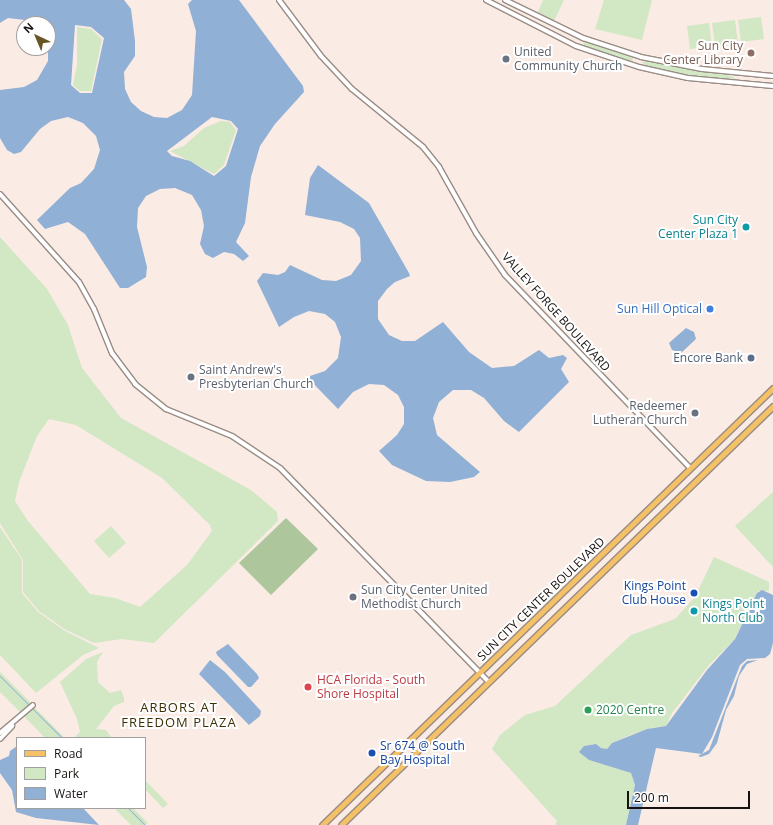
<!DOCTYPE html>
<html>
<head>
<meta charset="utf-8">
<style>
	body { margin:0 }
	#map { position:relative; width:773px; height:825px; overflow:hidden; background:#faebe4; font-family:"Open Sans",sans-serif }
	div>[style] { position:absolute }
	.green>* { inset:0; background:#d2e7c3 }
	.forest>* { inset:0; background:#aec69b }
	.water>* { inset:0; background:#91b0d6 }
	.stream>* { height:1px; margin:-0.5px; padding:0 0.5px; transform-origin:0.5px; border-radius:0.5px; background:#91b0d6 }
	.roads { filter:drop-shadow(1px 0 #998c85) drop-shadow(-1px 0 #998c85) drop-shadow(0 1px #998c85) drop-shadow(0 -1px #998c85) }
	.minor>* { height:4px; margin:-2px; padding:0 2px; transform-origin:2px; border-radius:2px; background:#fff }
	.major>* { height:5px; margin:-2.5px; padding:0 2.5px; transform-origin:2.5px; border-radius:2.5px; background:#f5c167 }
	.dots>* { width:11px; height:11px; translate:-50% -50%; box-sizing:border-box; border:2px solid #fff; border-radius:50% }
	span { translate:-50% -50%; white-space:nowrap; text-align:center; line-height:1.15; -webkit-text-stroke:4px #fff; paint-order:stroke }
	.education-label { font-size:12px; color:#785e54 }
	.right { translate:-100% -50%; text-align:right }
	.worship-label { font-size:12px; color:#5b616d }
	.left { translate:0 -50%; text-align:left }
	.culture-label { font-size:12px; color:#0d838f }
	.shop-label { font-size:12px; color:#366cbe }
	.street-label { font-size:12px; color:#171210 }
	.service-label { font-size:12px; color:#4e5e75 }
	.transit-label { font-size:12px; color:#164399 }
	.health-label { font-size:12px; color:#be3a42 }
	.leisure-label { font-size:12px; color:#27864d }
	.neighbourhood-label { font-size:13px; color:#3e3006; letter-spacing:1px }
	.legend { position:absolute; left:16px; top:737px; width:130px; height:72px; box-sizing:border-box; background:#fff; border:1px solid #a2a09f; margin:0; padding:5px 7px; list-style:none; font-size:12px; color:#171210 }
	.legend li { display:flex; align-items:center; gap:8px; height:20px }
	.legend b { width:20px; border:1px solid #a2a09f }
	.north { position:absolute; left:16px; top:16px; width:40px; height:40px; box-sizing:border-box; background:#fff; border:1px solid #a2a09f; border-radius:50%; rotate:316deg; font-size:11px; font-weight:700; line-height:16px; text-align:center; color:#171210 }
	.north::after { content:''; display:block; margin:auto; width:14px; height:18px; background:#675523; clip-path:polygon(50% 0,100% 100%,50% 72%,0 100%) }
	.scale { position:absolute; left:627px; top:791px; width:123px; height:18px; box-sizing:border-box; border:2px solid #171210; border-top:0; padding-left:5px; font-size:12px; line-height:14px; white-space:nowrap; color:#171210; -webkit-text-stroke:3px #fff; paint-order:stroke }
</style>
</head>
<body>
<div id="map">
	<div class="green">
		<i style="clip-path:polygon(543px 0,564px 0,554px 21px,538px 12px)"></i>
		<i style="clip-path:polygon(604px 0,652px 0,642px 40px,595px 29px)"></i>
		<i style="clip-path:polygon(761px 17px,764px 39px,741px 42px,738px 20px)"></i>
		<i style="clip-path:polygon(735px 20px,738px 43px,715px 46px,712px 23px)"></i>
		<i style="clip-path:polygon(709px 23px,712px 46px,690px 49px,687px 26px)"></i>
		<i style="clip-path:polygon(77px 27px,91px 29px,102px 39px,91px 91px,80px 91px,73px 85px,77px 65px)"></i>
		<i style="clip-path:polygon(586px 41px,631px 56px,633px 60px,630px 62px,585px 47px,583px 43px)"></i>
		<i style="clip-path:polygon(646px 60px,732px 76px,735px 79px,733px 81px,708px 78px,666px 71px,644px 65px,643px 62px)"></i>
		<i style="clip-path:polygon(221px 121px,230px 122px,236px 130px,224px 165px,214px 174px,170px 151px,184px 146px,204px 128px)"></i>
		<i style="clip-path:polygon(evenodd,0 237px,47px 289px,68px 325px,82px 368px,121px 418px,251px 490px,277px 512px,278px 521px,154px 643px,122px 639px,94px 643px,66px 630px,39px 611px,23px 592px,23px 560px,0 523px,0 237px,49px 419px,76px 425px,162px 478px,210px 525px,212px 531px,187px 565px,140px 607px,115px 598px,90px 594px,28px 521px,15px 501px,19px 482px,37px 436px,49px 419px)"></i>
		<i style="clip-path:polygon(773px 492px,773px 567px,735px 526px)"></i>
		<i style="clip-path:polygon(111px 526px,126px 543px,109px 558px,94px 541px)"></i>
		<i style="clip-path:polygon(0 527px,22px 560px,22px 593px,38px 612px,65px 631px,99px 648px,83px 655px,36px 693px,0 655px)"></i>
		<i style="clip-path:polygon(714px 557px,769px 582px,769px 591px,758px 591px,734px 640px,709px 665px,672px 713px,666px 726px,651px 728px,630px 735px,612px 743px,607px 749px,601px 748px,595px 744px,584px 746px,589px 760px,631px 773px,635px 785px,626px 825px,555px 825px,557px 821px,492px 749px,500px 735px,525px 715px,555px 706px,631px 635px,675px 619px,695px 597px)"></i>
		<i style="clip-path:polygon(103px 652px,97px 662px,98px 682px,110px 693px,121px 690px,124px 698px,124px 702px,114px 706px,96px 729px,106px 730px,112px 738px,74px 738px,80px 732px,77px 719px,60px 682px,86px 659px)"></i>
		<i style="clip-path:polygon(0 672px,31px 703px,21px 713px,0 692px)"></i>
		<i style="clip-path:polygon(34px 707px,65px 738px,45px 738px,24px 716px)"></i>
		<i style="clip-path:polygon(145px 780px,168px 804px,163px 808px,145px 789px)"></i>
		<i style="clip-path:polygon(114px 808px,133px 808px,148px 823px,145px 825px,131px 825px)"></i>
	</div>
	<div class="forest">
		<i style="clip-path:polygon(286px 518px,318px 549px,271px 595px,239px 563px)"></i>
	</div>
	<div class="water">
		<i style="clip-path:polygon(evenodd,0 0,124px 0,131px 9px,135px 41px,135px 56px,124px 72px,125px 89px,131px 102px,141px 111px,154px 117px,167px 118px,182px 110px,192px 95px,196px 31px,188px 4px,192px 0,239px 0,303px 86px,304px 92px,275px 124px,260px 146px,251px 177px,245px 223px,236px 242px,249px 256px,243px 261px,234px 254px,224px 252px,213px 258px,205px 254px,200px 244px,204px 226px,201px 210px,192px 195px,175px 188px,160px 189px,146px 196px,138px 208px,137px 227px,147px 267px,146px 277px,128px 288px,120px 288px,85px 234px,68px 222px,45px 229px,37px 220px,70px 188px,81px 183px,94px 169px,100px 150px,96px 136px,83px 123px,68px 117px,51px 121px,40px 129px,21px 152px,14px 154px,7px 150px,0 138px,0 90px,24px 87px,37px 80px,48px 61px,48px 24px,30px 24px,25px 20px,8px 18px,0 23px,0 0,75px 25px,91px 27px,104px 38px,92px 93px,80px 93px,71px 85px,75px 25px,0 0,212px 117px,231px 121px,238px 129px,226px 166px,214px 176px,190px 161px,172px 156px,167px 151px,212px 117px)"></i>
		<i style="clip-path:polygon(318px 165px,369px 203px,409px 273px,410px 276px,395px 282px,387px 289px,378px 301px,378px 319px,389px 335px,402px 341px,415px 341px,443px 322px,469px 352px,492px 368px,514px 366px,539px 350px,549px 358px,563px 355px,567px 358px,561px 369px,569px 382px,519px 432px,504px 421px,484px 398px,471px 390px,453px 390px,439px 402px,433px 418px,437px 435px,480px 472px,474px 477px,450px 482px,426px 481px,392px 465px,379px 451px,397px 435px,404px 424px,404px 407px,398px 395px,384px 385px,369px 384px,353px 392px,338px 409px,307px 377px,325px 371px,338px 358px,341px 337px,335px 322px,325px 314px,309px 311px,294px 317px,279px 327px,257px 281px,263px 273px,278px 275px,285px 272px,290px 265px,322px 280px,336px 281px,351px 275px,361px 261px,360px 238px,354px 229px,340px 222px,305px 215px,310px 178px)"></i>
		<i style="clip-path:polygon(686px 328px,694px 332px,696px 339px,681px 353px,672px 350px,669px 343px)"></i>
		<i style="clip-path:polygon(762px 590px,773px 595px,773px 643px,770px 654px,765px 658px,747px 659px,740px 665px,712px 737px,702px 754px,656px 748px,638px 825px,626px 825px,635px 785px,631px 773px,589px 760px,579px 752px,584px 746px,596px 744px,601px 748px,607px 749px,612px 743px,647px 729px,666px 726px,707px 670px,735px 639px,757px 593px)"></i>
		<i style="clip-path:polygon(228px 644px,257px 674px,259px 678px,251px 687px,248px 687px,217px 655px,216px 652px)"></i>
		<i style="clip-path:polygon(210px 660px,225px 672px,261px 711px,260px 716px,249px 725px,199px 674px)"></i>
		<i style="clip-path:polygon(758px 660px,747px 664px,739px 676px,734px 696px,726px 710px,717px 743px,709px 754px,701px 757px,698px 756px,709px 750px,742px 666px,747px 661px)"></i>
		<i style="clip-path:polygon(17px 746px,17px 808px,83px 808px,99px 825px,36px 818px,16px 812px,12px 790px,0 773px,0 760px,9px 756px,10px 751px)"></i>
	</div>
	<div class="stream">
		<i style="left:0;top:676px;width:41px;rotate:45deg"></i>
		<i style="left:32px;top:708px;width:42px;rotate:45deg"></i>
		<i style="left:128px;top:808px;width:24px;rotate:45deg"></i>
	</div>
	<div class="roads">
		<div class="minor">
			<i style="left:279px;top:0;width:70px;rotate:53.1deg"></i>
			<i style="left:321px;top:56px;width:45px;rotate:46.8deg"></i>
			<i style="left:352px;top:89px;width:92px;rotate:39.2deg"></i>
			<i style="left:423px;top:147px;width:26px;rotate:51deg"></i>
			<i style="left:439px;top:167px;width:76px;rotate:60.7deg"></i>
			<i style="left:476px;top:233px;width:51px;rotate:55.4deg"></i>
			<i style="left:505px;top:275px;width:267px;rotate:46.2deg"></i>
			<i style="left:486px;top:0;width:101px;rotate:27.1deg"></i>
			<i style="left:576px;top:46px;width:66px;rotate:18.4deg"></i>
			<i style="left:639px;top:67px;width:50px;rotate:12.7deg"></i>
			<i style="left:688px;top:78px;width:85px;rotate:5.4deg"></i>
			<i style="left:505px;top:0;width:87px;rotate:26deg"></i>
			<i style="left:583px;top:38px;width:61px;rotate:18.1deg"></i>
			<i style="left:641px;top:57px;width:62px;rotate:11.1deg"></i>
			<i style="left:702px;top:69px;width:71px;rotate:5.6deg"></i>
			<i style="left:0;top:194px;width:118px;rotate:48.1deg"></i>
			<i style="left:79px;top:282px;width:31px;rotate:61deg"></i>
			<i style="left:94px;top:309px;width:48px;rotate:67.8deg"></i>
			<i style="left:112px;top:353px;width:39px;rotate:53deg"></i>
			<i style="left:135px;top:384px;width:40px;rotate:39deg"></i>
			<i style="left:166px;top:409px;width:71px;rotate:22.2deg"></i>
			<i style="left:232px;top:436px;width:58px;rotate:33.7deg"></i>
			<i style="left:280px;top:468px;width:299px;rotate:45.7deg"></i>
			<i style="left:0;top:733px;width:43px;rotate:-40.3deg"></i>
			<i style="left:0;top:739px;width:18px;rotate:-47deg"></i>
		</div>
		<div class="major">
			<i style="left:322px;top:825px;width:628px;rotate:-44.1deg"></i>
			<i style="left:341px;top:825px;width:602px;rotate:-44.12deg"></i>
		</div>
	</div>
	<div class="dots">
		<i style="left:751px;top:53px;background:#8d6e63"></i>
		<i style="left:506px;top:59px;background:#6b7280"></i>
		<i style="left:746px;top:227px;background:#0f9aa8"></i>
		<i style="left:710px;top:309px;background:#3f7fe0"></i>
		<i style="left:751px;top:358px;background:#5c6f8a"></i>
		<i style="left:191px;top:377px;background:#6b7280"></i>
		<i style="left:695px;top:413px;background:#6b7280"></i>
		<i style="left:694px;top:593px;background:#1a4fb4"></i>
		<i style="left:353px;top:597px;background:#6b7280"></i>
		<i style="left:694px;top:611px;background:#0f9aa8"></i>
		<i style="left:308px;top:687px;background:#e0444e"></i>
		<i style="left:588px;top:710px;background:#2e9e5b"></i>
		<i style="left:372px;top:753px;background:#1a4fb4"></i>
	</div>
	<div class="education-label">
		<span class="right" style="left:743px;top:53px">Sun City<br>Center Library</span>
	</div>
	<div class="worship-label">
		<span class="left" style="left:514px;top:59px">United<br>Community Church</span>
		<span class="left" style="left:199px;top:377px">Saint Andrew's<br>Presbyterian Church</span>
		<span class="right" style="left:687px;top:413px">Redeemer<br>Lutheran Church</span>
		<span class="left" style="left:361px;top:597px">Sun City Center United<br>Methodist Church</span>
	</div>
	<div class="culture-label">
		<span class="right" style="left:738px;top:227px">Sun City<br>Center Plaza 1</span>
		<span class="left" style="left:702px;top:611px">Kings Point<br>North Club</span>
	</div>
	<div class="shop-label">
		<span class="right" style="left:702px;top:309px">Sun Hill Optical</span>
	</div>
	<div class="street-label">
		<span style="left:556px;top:312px;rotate:48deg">VALLEY FORGE BOULEVARD</span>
		<span style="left:541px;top:599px;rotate:-44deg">SUN CITY CENTER BOULEVARD</span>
	</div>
	<div class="service-label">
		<span class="right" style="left:743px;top:358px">Encore Bank</span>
	</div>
	<div class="transit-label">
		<span class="right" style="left:686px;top:593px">Kings Point<br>Club House</span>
		<span class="left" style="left:380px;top:753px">Sr 674 @ South<br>Bay Hospital</span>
	</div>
	<div class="health-label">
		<span class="left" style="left:317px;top:687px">HCA Florida - South<br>Shore Hospital</span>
	</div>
	<div class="leisure-label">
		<span class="left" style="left:596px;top:710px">2020 Centre</span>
	</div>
	<div class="neighbourhood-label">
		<span style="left:179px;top:715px">ARBORS AT<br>FREEDOM PLAZA</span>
	</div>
	<ul class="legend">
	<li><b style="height:5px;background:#f5c167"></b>Road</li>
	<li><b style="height:11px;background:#d2e7c3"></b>Park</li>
	<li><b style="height:11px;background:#91b0d6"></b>Water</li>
	</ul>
	<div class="north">N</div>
	<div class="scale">200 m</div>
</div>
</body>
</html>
